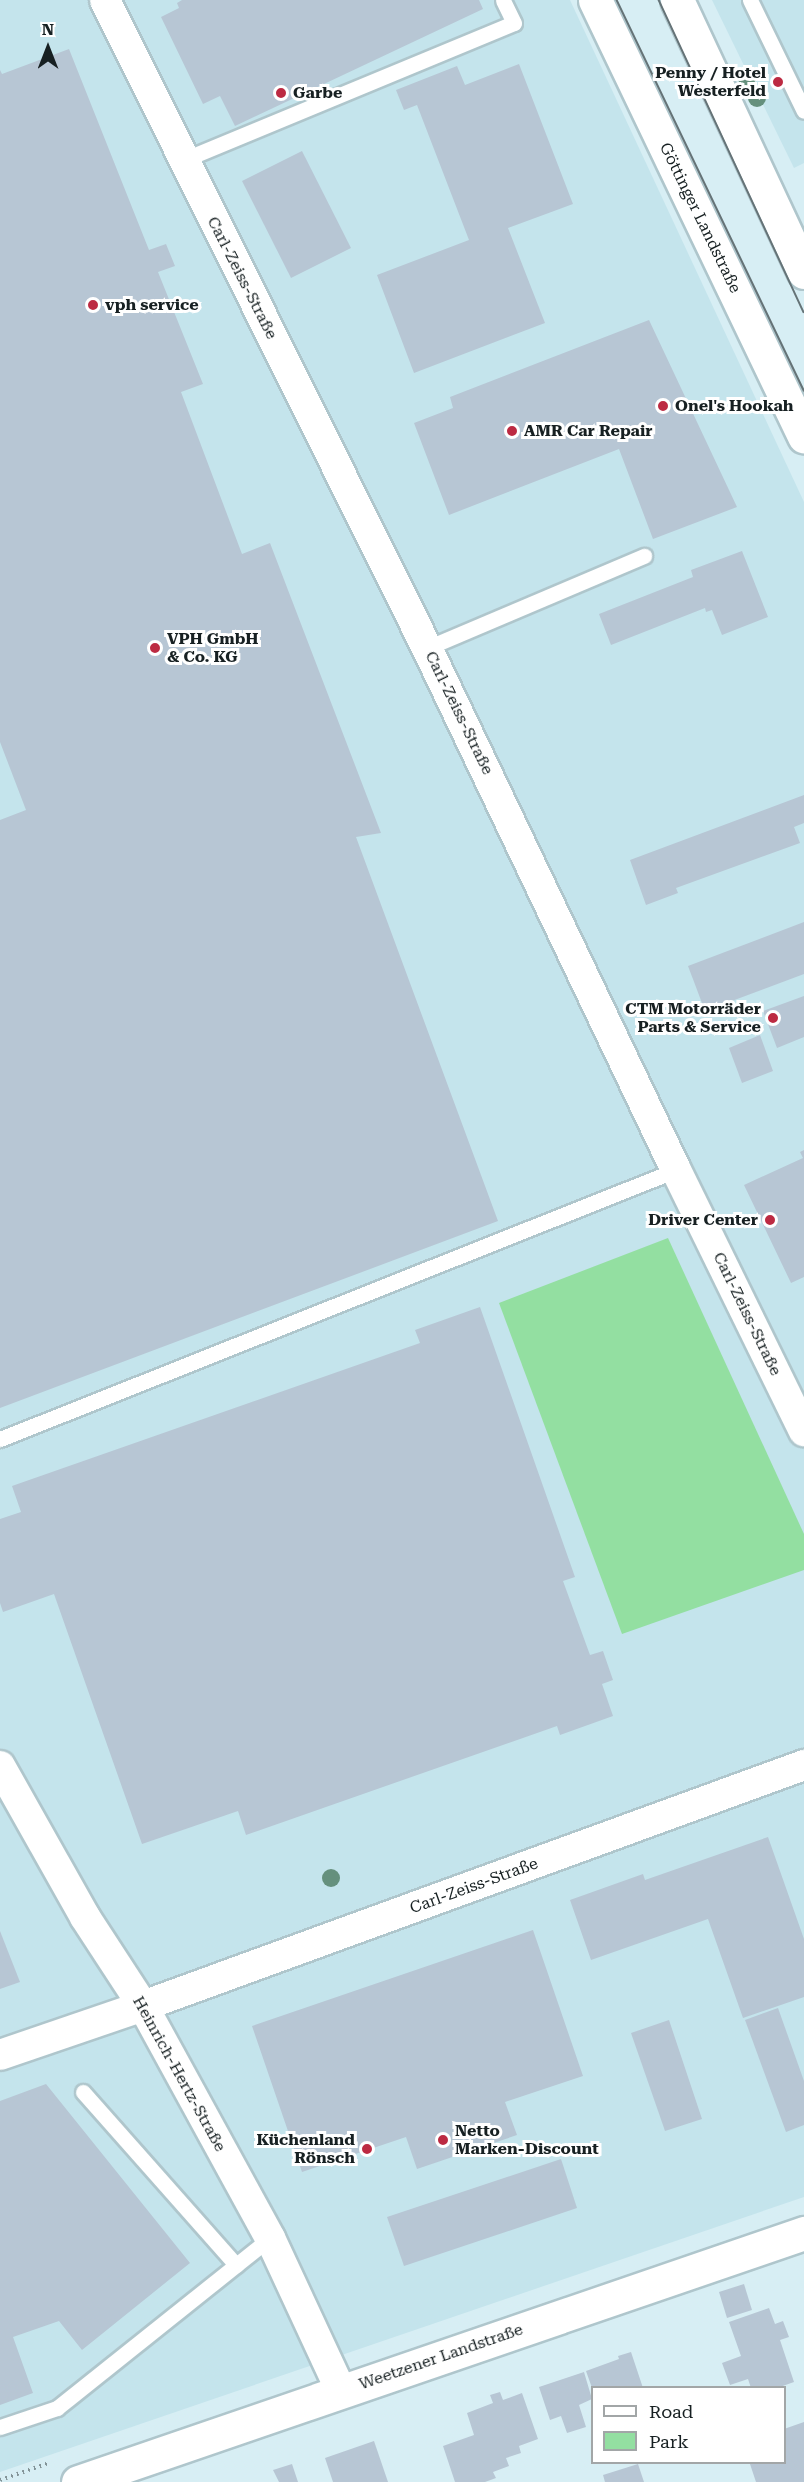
<!DOCTYPE html>
<html>
<head>
<meta charset="utf-8">
<style>
	body { margin:0 }
	#map { position:relative; width:804px; height:2482px; overflow:hidden; background:#d7eef4; font-family:"Roboto Serif",serif }
	div>[style] { position:absolute }
	.built>* { inset:0; background:#c4e4ec }
	.green>* { inset:0; background:#93dfa1 }
	.building>* { inset:0; background:#b7c6d4 }
	.path>* { height:4px; margin-top:-2px; transform-origin:0; background:repeating-linear-gradient(90deg,#829397 0 1.5px,transparent 0 6px) }
	.roads { filter:drop-shadow(2px 0 #afc6cc) drop-shadow(-2px 0 #afc6cc) drop-shadow(0 2px #afc6cc) drop-shadow(0 -2px #afc6cc) }
	.service>* { height:15px; margin:-7.5px; padding:0 7.5px; transform-origin:7.5px; border-radius:7.5px; background:#fff }
	.minor>* { height:30px; margin:-15px; padding:0 15px; transform-origin:15px; border-radius:15px; background:#fff }
	.tertiary>* { height:33px; margin:-16.5px; padding:0 16.5px; transform-origin:16.5px; border-radius:16.5px; background:#fff }
	.secondary>* { height:33px; margin:-16.5px; padding:0 16.5px; transform-origin:16.5px; border-radius:16.5px; background:#fff }
	.tram>* { height:1.5px; margin:-0.75px; padding:0 0.75px; transform-origin:0.75px; border-radius:0.75px; background:#657377 }
	.trees>* { width:18px; height:18px; margin:-9px; border-radius:50%; background:#65907d }
	.dots>* { width:16px; height:16px; translate:-50% -50%; box-sizing:border-box; border:3px solid #fff; border-radius:50% }
	span { translate:-50% -50%; white-space:nowrap; text-align:center; line-height:1.15; -webkit-text-stroke:6px #fff; paint-order:stroke }
	.poi-label { font-size:16px; color:#172022; font-weight:700 }
	.right { translate:-100% -50%; text-align:right }
	.left { translate:0 -50%; text-align:left }
	.street-label { font-size:16px; color:#172022 }
	.legend { position:absolute; left:591px; top:2386px; width:195px; height:78px; box-sizing:border-box; background:#fff; border:2px solid #a2a6a7; margin:0; padding:8px 10px; list-style:none; font-size:18px; color:#172022 }
	.legend li { display:flex; align-items:center; gap:12px; height:30px }
	.legend b { width:30px; border:2px solid #a2a6a7 }
	.north { position:absolute; left:18px; top:18px; width:60px; height:60px; -webkit-text-stroke:4px #fff; paint-order:stroke; rotate:0deg; font-size:16px; font-weight:700; line-height:24px; text-align:center; color:#172022 }
	.north::after { content:''; display:block; margin:auto; width:21px; height:27px; background:#172022; clip-path:polygon(50% 0,100% 100%,50% 72%,0 100%) }
</style>
</head>
<body>
<div id="map">
	<div class="built">
		<i style="clip-path:polygon(0 0,570px 0,804px 502px,804px 2197px,0 2472px)"></i>
		<i style="clip-path:polygon(712px 0,804px 0,804px 163px,794px 168px)"></i>
	</div>
	<div class="green">
		<i style="clip-path:polygon(668px 1238px,804px 1534px,804px 1570px,622px 1634px,499px 1303px)"></i>
	</div>
	<div class="building">
		<i style="clip-path:polygon(182px 0,479px 0,483px 9px,235px 126px,220px 96px,203px 104px,161px 17px,179px 8px,177px 3px)"></i>
		<i style="clip-path:polygon(69px 49px,149px 250px,166px 244px,175px 266px,158px 272px,203px 384px,181px 392px,242px 554px,270px 543px,381px 833px,356px 837px,498px 1221px,0 1408px,0 820px,26px 810px,0 742px,0 70px,2px 74px)"></i>
		<i style="clip-path:polygon(519px 64px,573px 204px,508px 228px,545px 323px,414px 373px,377px 275px,469px 240px,417px 105px,404px 110px,396px 90px,457px 66px,465px 85px)"></i>
		<i style="clip-path:polygon(302px 151px,351px 248px,291px 278px,242px 181px)"></i>
		<i style="clip-path:polygon(649px 320px,737px 507px,653px 539px,619px 449px,449px 515px,414px 423px,453px 408px,450px 397px)"></i>
		<i style="clip-path:polygon(742px 551px,768px 617px,722px 635px,712px 610px,706px 612px,705px 608px,611px 645px,599px 614px,693px 577px,691px 570px)"></i>
		<i style="clip-path:polygon(804px 795px,804px 823px,794px 827px,800px 843px,676px 888px,678px 893px,646px 905px,630px 860px)"></i>
		<i style="clip-path:polygon(804px 922px,804px 974px,705px 1011px,688px 966px)"></i>
		<i style="clip-path:polygon(804px 996px,804px 1037px,777px 1048px,763px 1011px)"></i>
		<i style="clip-path:polygon(760px 1035px,773px 1071px,742px 1083px,729px 1048px)"></i>
		<i style="clip-path:polygon(804px 1150px,804px 1277px,791px 1283px,744px 1185px,803px 1158px,800px 1152px)"></i>
		<i style="clip-path:polygon(480px 1307px,575px 1577px,563px 1581px,590px 1655px,603px 1651px,613px 1680px,602px 1684px,613px 1716px,560px 1735px,557px 1726px,246px 1835px,238px 1811px,142px 1844px,54px 1594px,3px 1612px,0 1603px,0 1519px,21px 1512px,12px 1486px,420px 1343px,415px 1330px)"></i>
		<i style="clip-path:polygon(768px 1837px,804px 1939px,804px 1997px,743px 2018px,708px 1919px,591px 1960px,570px 1900px,643px 1874px,645px 1880px)"></i>
		<i style="clip-path:polygon(533px 1930px,583px 2076px,505px 2102px,517px 2135px,417px 2169px,406px 2137px,302px 2172px,252px 2026px)"></i>
		<i style="clip-path:polygon(0 1931px,20px 1982px,0 1989px)"></i>
		<i style="clip-path:polygon(778px 2008px,804px 2081px,804px 2125px,786px 2132px,745px 2020px)"></i>
		<i style="clip-path:polygon(669px 2020px,702px 2119px,665px 2131px,631px 2033px)"></i>
		<i style="clip-path:polygon(46px 2084px,190px 2263px,82px 2350px,59px 2321px,13px 2337px,33px 2393px,0 2405px,0 2101px)"></i>
		<i style="clip-path:polygon(561px 2159px,577px 2208px,404px 2266px,387px 2217px)"></i>
		<i style="clip-path:polygon(744px 2284px,752px 2310px,727px 2318px,719px 2292px)"></i>
		<i style="clip-path:polygon(769px 2308px,775px 2324px,783px 2321px,789px 2337px,780px 2340px,794px 2382px,777px 2388px,751px 2388px,748px 2379px,730px 2385px,722px 2363px,741px 2356px,729px 2322px)"></i>
		<i style="clip-path:polygon(631px 2352px,643px 2388px,592px 2388px,586px 2371px,619px 2359px,618px 2356px)"></i>
		<i style="clip-path:polygon(584px 2372px,592px 2399px,579px 2405px,586px 2427px,567px 2433px,561px 2416px,550px 2420px,539px 2387px)"></i>
		<i style="clip-path:polygon(500px 2392px,503px 2400px,522px 2393px,538px 2439px,519px 2446px,521px 2453px,506px 2458px,509px 2466px,493px 2472px,496px 2478px,485px 2482px,455px 2482px,443px 2446px,474px 2435px,467px 2413px,493px 2403px,490px 2395px)"></i>
		<i style="clip-path:polygon(804px 2422px,804px 2482px,756px 2482px,750px 2464px,784px 2462px,784px 2429px)"></i>
		<i style="clip-path:polygon(374px 2441px,388px 2482px,333px 2482px,325px 2458px)"></i>
		<i style="clip-path:polygon(292px 2464px,298px 2482px,279px 2482px,273px 2470px)"></i>
		<i style="clip-path:polygon(638px 2464px,644px 2482px,605px 2482px,603px 2475px)"></i>
	</div>
	<div class="path">
		<i style="left:0;top:2480px;width:52px;rotate:-19.1deg"></i>
	</div>
	<div class="roads">
		<div class="service">
			<i style="left:750px;top:0;width:123px;rotate:64.1deg"></i>
			<i style="left:183px;top:160px;width:358px;rotate:-22.5deg"></i>
			<i style="left:514px;top:23px;width:25px;rotate:-116deg"></i>
			<i style="left:427px;top:648px;width:236px;rotate:-23deg"></i>
			<i style="left:0;top:1439px;width:728px;rotate:-21.7deg"></i>
			<i style="left:83px;top:2092px;width:231px;rotate:48.5deg"></i>
			<i style="left:0;top:2427px;width:60px;rotate:-18.4deg"></i>
			<i style="left:57px;top:2408px;width:273px;rotate:-38.6deg"></i>
		</div>
		<div class="minor">
			<i style="left:105px;top:0;width:724px;rotate:63.58deg"></i>
			<i style="left:427px;top:648px;width:578px;rotate:64.5deg"></i>
			<i style="left:676px;top:1170px;width:291px;rotate:63.9deg"></i>
			<i style="left:0;top:1766px;width:173px;rotate:60.6deg"></i>
			<i style="left:85px;top:1917px;width:106px;rotate:56.9deg"></i>
			<i style="left:143px;top:2006px;width:264px;rotate:61.3deg"></i>
			<i style="left:270px;top:2238px;width:169px;rotate:65.1deg"></i>
			<i style="left:0;top:2055px;width:151px;rotate:-18.9deg"></i>
			<i style="left:143px;top:2006px;width:704px;rotate:-20.03deg"></i>
		</div>
		<div class="tertiary">
			<i style="left:595px;top:0;width:484px;rotate:64.4deg"></i>
			<i style="left:677px;top:0;width:300px;rotate:65deg"></i>
		</div>
		<div class="secondary">
			<i style="left:78px;top:2482px;width:768px;rotate:-18.93deg"></i>
		</div>
	</div>
	<div class="tram">
		<i style="left:617px;top:0;width:433px;rotate:64.4deg"></i>
		<i style="left:659px;top:0;width:344px;rotate:65.1deg"></i>
	</div>
	<div class="trees">
		<i style="left:747px;top:78px"></i>
		<i style="left:757px;top:98px"></i>
		<i style="left:331px;top:1878px"></i>
	</div>
	<div class="dots">
		<i style="left:778px;top:82px;background:#bc2a42"></i>
		<i style="left:281px;top:93px;background:#bc2a42"></i>
		<i style="left:93px;top:305px;background:#bc2a42"></i>
		<i style="left:663px;top:406px;background:#bc2a42"></i>
		<i style="left:512px;top:431px;background:#bc2a42"></i>
		<i style="left:155px;top:648px;background:#bc2a42"></i>
		<i style="left:773px;top:1018px;background:#bc2a42"></i>
		<i style="left:770px;top:1220px;background:#bc2a42"></i>
		<i style="left:443px;top:2140px;background:#bc2a42"></i>
		<i style="left:367px;top:2149px;background:#bc2a42"></i>
	</div>
	<div class="poi-label">
		<span class="right" style="left:766px;top:82px">Penny / Hotel<br>Westerfeld</span>
		<span class="left" style="left:293px;top:93px">Garbe</span>
		<span class="left" style="left:105px;top:305px">vph service</span>
		<span class="left" style="left:675px;top:406px">Onel's Hookah</span>
		<span class="left" style="left:524px;top:431px">AMR Car Repair</span>
		<span class="left" style="left:167px;top:648px">VPH GmbH<br>&amp; Co. KG</span>
		<span class="right" style="left:761px;top:1018px">CTM Motorräder<br>Parts &amp; Service</span>
		<span class="right" style="left:758px;top:1220px">Driver Center</span>
		<span class="left" style="left:455px;top:2140px">Netto<br>Marken-Discount</span>
		<span class="right" style="left:355px;top:2149px">Küchenland<br>Rönsch</span>
	</div>
	<div class="street-label">
		<span style="left:700px;top:218px;rotate:64deg">Göttinger Landstraße</span>
		<span style="left:242px;top:278px;rotate:63deg">Carl-Zeiss-Straße</span>
		<span style="left:459px;top:713px;rotate:64deg">Carl-Zeiss-Straße</span>
		<span style="left:747px;top:1314px;rotate:64deg">Carl-Zeiss-Straße</span>
		<span style="left:474px;top:1886px;rotate:-20deg">Carl-Zeiss-Straße</span>
		<span style="left:179px;top:2074px;rotate:61deg">Heinrich-Hertz-Straße</span>
		<span style="left:441px;top:2357px;rotate:-19deg">Weetzener Landstraße</span>
	</div>
	<ul class="legend">
	<li><b style="height:8px;background:#fff"></b>Road</li>
	<li><b style="height:16px;background:#93dfa1"></b>Park</li>
	</ul>
	<div class="north">N</div>
</div>
</body>
</html>
